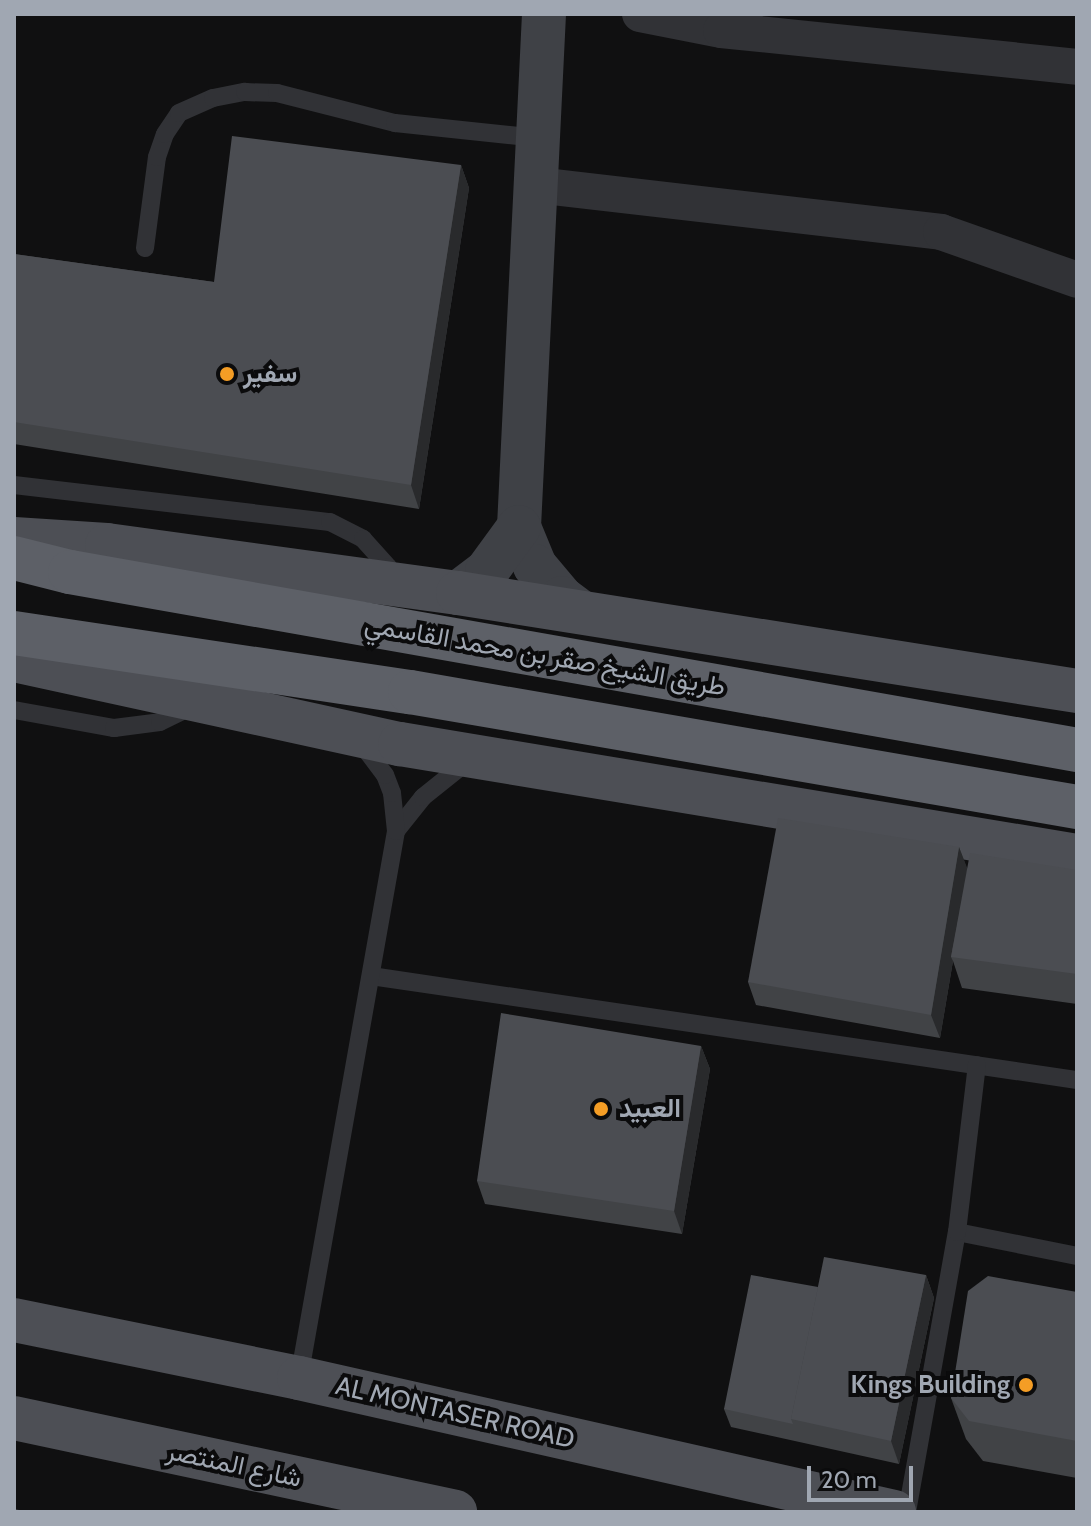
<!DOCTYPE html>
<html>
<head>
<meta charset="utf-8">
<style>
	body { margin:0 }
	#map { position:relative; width:1091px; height:1526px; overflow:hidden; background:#101011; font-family:Cabin,Vazirmatn,sans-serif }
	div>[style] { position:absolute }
	.lane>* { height:18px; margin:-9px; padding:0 9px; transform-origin:9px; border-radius:9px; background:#313236 }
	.street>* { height:36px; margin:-18px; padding:0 18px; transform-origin:18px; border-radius:18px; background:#313236 }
	.secondary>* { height:44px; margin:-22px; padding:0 22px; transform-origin:22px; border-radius:22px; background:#3f4146 }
	.primary>* { height:44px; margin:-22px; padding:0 22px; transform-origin:22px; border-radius:22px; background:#4d4f55 }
	.highway>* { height:44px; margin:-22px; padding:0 22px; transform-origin:22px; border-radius:22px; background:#5d6067 }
	.wall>* { inset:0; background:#414346 }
	.shaded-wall>* { inset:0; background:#292a2c }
	.building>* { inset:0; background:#4b4d52 }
	.dots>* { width:22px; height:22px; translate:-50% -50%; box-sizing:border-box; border:4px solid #0b0b0c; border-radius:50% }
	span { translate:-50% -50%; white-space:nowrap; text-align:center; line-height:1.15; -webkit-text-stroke:8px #0b0b0c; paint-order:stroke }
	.poi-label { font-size:26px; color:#a0a7b2; font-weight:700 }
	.left { translate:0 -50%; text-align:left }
	.right { translate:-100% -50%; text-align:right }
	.street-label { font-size:26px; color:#a0a7b2 }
	.frame { position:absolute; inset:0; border:16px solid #a0a7b2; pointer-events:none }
	.scale { position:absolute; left:807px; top:1466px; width:106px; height:36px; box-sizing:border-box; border:4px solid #a0a7b2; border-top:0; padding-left:10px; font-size:24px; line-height:28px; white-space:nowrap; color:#a0a7b2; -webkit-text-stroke:6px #0b0b0c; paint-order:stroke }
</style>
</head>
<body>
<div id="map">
	<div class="lane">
		<i style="left:145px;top:248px;width:92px;rotate:-82.5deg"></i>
		<i style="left:157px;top:157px;width:24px;rotate:-71deg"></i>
		<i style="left:165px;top:134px;width:25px;rotate:-56deg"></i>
		<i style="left:179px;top:113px;width:37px;rotate:-24deg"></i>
		<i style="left:213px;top:98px;width:33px;rotate:-11deg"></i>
		<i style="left:245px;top:92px;width:32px;rotate:2deg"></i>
		<i style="left:277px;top:93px;width:122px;rotate:14.3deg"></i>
		<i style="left:395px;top:123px;width:144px;rotate:6deg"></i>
		<i style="left:14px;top:485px;width:318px;rotate:6.7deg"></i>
		<i style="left:330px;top:522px;width:37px;rotate:27deg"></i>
		<i style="left:363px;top:539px;width:38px;rotate:48deg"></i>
		<i style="left:388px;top:567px;width:16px;rotate:68deg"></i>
		<i style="left:14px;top:710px;width:102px;rotate:10.2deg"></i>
		<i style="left:114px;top:728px;width:46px;rotate:-7.4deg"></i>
		<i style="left:160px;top:722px;width:37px;rotate:-26deg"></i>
		<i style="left:396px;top:831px;width:43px;rotate:-51.5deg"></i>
		<i style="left:423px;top:797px;width:58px;rotate:-38.7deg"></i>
		<i style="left:371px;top:976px;width:714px;rotate:8.38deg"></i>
		<i style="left:957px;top:1232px;width:122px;rotate:11.3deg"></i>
		<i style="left:299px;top:1378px;width:556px;rotate:-79.94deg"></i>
		<i style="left:396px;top:831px;width:38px;rotate:-96deg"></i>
		<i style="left:392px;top:793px;width:19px;rotate:-111deg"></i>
		<i style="left:385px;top:775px;width:40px;rotate:-127deg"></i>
		<i style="left:907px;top:1512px;width:284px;rotate:-79.9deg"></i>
		<i style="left:957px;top:1232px;width:168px;rotate:-83.2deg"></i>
	</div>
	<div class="street">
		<i style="left:640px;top:14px;width:83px;rotate:11.2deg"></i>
		<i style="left:721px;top:30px;width:358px;rotate:5.9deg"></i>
		<i style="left:536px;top:185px;width:408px;rotate:6.6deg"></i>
		<i style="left:941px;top:232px;width:144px;rotate:19.4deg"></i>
	</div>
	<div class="secondary">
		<i style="left:544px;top:14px;width:514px;rotate:92.79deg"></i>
		<i style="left:519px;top:527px;width:42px;rotate:67.7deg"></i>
		<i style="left:535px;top:566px;width:42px;rotate:49.8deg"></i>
		<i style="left:562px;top:598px;width:21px;rotate:37deg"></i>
		<i style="left:458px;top:593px;width:36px;rotate:-37deg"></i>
		<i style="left:487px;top:571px;width:54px;rotate:-54deg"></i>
	</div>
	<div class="primary">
		<i style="left:14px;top:539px;width:93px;rotate:3.7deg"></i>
		<i style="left:107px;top:545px;width:354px;rotate:7.8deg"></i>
		<i style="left:458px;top:593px;width:627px;rotate:9deg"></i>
		<i style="left:14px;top:660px;width:395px;rotate:12.3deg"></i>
		<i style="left:400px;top:744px;width:686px;rotate:9.39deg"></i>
		<i style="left:14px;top:1320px;width:291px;rotate:11.5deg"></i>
		<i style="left:299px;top:1378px;width:610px;rotate:12.69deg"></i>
		<i style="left:14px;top:1418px;width:451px;rotate:12deg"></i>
	</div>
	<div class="highway">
		<i style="left:14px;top:558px;width:58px;rotate:14deg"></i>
		<i style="left:70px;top:572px;width:1023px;rotate:10.02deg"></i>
		<i style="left:14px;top:633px;width:400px;rotate:8.5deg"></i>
		<i style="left:410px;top:692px;width:677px;rotate:9.78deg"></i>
	</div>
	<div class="wall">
		<i style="clip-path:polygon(461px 165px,469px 188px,419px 509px,14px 444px,14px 254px,214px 282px)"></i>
		<i style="clip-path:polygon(959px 847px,967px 869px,1077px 870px,1077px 1004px,962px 988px,953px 961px,940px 1038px,756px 1005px,748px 982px)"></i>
		<i style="clip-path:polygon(701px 1046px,710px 1069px,682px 1234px,485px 1204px,477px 1181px)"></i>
		<i style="clip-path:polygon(926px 1275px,934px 1298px,899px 1464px,731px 1427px,724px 1409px,818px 1287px)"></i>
		<i style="clip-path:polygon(1077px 1292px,1077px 1478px,983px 1461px,966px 1439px,951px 1398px)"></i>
	</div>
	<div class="shaded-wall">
		<i style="clip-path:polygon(461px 165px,469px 188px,419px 509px,411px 485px)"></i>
		<i style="clip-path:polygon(959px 847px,968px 870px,951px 957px,953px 961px,940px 1038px,931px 1015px)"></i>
		<i style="clip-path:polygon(701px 1046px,710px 1069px,682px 1234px,674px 1211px)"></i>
		<i style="clip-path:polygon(926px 1275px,934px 1298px,899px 1464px,891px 1441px)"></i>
	</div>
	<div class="building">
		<i style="clip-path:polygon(232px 136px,461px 165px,411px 485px,14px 422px,14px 254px,214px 282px)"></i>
		<i style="clip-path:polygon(778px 818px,959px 847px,931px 1015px,748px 982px)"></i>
		<i style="clip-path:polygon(970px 853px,1077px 870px,1077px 974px,951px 957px)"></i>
		<i style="clip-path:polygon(501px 1013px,701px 1046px,674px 1211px,477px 1181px)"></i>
		<i style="clip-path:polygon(824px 1257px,926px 1275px,891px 1441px,791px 1419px)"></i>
		<i style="clip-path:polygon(751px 1275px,818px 1287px,791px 1419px,793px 1424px,724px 1409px)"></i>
		<i style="clip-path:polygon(988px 1276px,1077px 1292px,1077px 1441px,969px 1421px,951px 1398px,968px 1291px)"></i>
		<i style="clip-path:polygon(14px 1509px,29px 1512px,14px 1512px)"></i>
	</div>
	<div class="dots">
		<i style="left:227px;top:374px;background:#f49d25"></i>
		<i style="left:601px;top:1109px;background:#f49d25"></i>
		<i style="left:1026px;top:1385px;background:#f49d25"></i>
	</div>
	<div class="poi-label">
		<span class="left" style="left:243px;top:374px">سفير</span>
		<span class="left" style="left:619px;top:1109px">العبيد</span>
		<span class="right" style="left:1010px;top:1385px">Kings Building</span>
	</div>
	<div class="street-label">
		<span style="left:545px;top:656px;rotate:10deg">طريق الشيخ صقر بن محمد القاسمي</span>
		<span style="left:455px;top:1413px;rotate:13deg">AL MONTASER ROAD</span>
		<span style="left:234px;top:1465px;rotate:12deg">شارع المنتصر</span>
	</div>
	<div class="frame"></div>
	<div class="scale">20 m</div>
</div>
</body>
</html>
